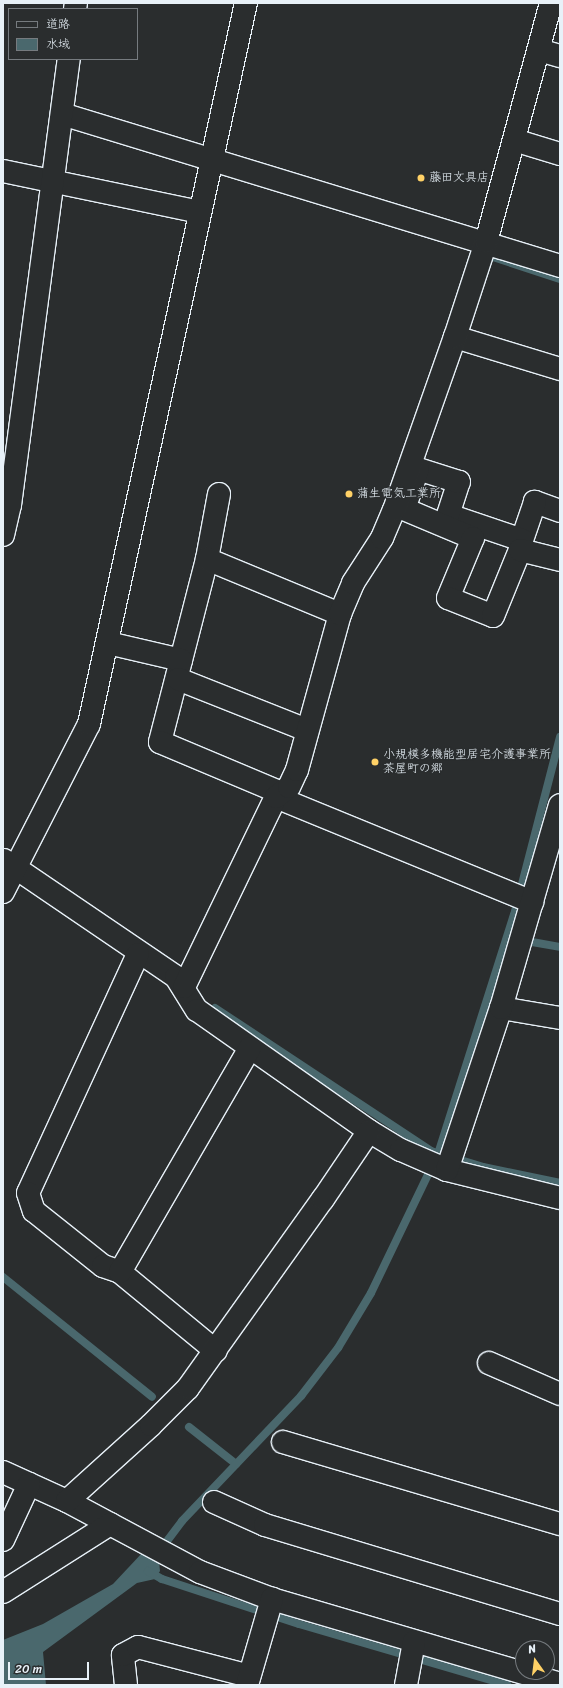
<!DOCTYPE html>
<html>
<head>
<meta charset="utf-8">
<style>
	body { margin:0 }
	#map { position:relative; width:563px; height:1688px; overflow:hidden; background:#2a2d2e; font-family:Sriracha,"Klee One",sans-serif }
	div>[style] { position:absolute }
	.water>* { inset:0; background:#4a686d }
	.stream>* { height:8px; margin:-4px; padding:0 4px; transform-origin:4px; border-radius:4px; background:#4a686d }
	.roads { filter:drop-shadow(1px 0 #e8f1f8) drop-shadow(-1px 0 #e8f1f8) drop-shadow(0 1px #e8f1f8) drop-shadow(0 -1px #e8f1f8) }
	.minor>* { height:22px; margin:-11px; padding:0 11px; transform-origin:11px; border-radius:11px; background:#2a2d2e }
	.dots>* { width:11px; height:11px; translate:-50% -50%; box-sizing:border-box; border:2px solid #2a2d2e; border-radius:50% }
	span { translate:-50% -50%; white-space:nowrap; text-align:center; line-height:1.15; -webkit-text-stroke:3px #2a2d2e; paint-order:stroke }
	.poi-label { font-size:12px; color:#e8f1f8 }
	.left { translate:0 -50%; text-align:left }
	.frame { position:absolute; inset:0; border:4px solid #e8f1f8; pointer-events:none }
	.legend { position:absolute; left:8px; top:8px; width:130px; height:52px; box-sizing:border-box; background:#2a2d2e; border:1px solid #767b7f; margin:0; padding:5px 7px; list-style:none; font-size:12px; color:#e8f1f8 }
	.legend li { display:flex; align-items:center; gap:8px; height:20px }
	.legend b { width:20px; border:1px solid #767b7f }
	.north { position:absolute; left:515px; top:1640px; width:40px; height:40px; box-sizing:border-box; background:#2a2d2e; border:1px solid #767b7f; border-radius:50%; rotate:346deg; font-size:11px; font-weight:700; line-height:16px; text-align:center; color:#e8f1f8 }
	.north::after { content:''; display:block; margin:auto; width:14px; height:18px; background:#ffd166; clip-path:polygon(50% 0,100% 100%,50% 72%,0 100%) }
	.scale { position:absolute; left:8px; top:1662px; width:81px; height:18px; box-sizing:border-box; border:2px solid #e8f1f8; border-top:0; padding-left:5px; font-size:12px; line-height:14px; white-space:nowrap; color:#e8f1f8; -webkit-text-stroke:3px #2a2d2e; paint-order:stroke }
</style>
</head>
<body>
<div id="map">
	<div class="water">
		<i style="clip-path:polygon(143px 1552px,159px 1561px,160px 1571px,155px 1579px,137px 1583px,43px 1652px,46px 1685px,3px 1685px,3px 1640px,43px 1624px,113px 1584px)"></i>
	</div>
	<div class="stream">
		<i style="left:496px;top:258px;width:67px;rotate:18.2deg"></i>
		<i style="left:532px;top:942px;width:28px;rotate:10deg"></i>
		<i style="left:215px;top:1008px;width:259px;rotate:33.5deg"></i>
		<i style="left:431px;top:1151px;width:54px;rotate:17.1deg"></i>
		<i style="left:483px;top:1167px;width:79px;rotate:11.7deg"></i>
		<i style="left:3px;top:1277px;width:191px;rotate:38.8deg"></i>
		<i style="left:189px;top:1427px;width:60px;rotate:38.2deg"></i>
		<i style="left:161px;top:1549px;width:35px;rotate:-53deg"></i>
		<i style="left:182px;top:1521px;width:173px;rotate:-46.4deg"></i>
		<i style="left:301px;top:1396px;width:61px;rotate:-52.4deg"></i>
		<i style="left:338px;top:1348px;width:64px;rotate:-59deg"></i>
		<i style="left:371px;top:1293px;width:154px;rotate:-64.3deg"></i>
		<i style="left:438px;top:1154px;width:251px;rotate:-72.4deg"></i>
		<i style="left:514px;top:915px;width:184px;rotate:-75.5deg"></i>
		<i style="left:148px;top:1571px;width:16px;rotate:30deg"></i>
		<i style="left:162px;top:1579px;width:144px;rotate:18.2deg"></i>
		<i style="left:299px;top:1624px;width:217px;rotate:16.3deg"></i>
	</div>
	<div class="roads">
		<div class="minor">
			<i style="left:75px;top:9px;width:6px;rotate:-81deg"></i>
			<i style="left:539px;top:50px;width:22px;rotate:16deg"></i>
			<i style="left:62px;top:114px;width:521px;rotate:16.97deg"></i>
			<i style="left:514px;top:140px;width:48px;rotate:16.9deg"></i>
			<i style="left:3px;top:171px;width:201px;rotate:11.8deg"></i>
			<i style="left:455px;top:337px;width:110px;rotate:16.9deg"></i>
			<i style="left:219px;top:494px;width:66px;rotate:100.5deg"></i>
			<i style="left:207px;top:559px;width:189px;rotate:104.4deg"></i>
			<i style="left:160px;top:742px;width:129px;rotate:22.8deg"></i>
			<i style="left:560px;top:511px;width:27px;rotate:-160deg"></i>
			<i style="left:535px;top:502px;width:40px;rotate:108.9deg"></i>
			<i style="left:522px;top:540px;width:78px;rotate:-161.3deg"></i>
			<i style="left:448px;top:515px;width:35px;rotate:-72deg"></i>
			<i style="left:459px;top:482px;width:43px;rotate:-162.4deg"></i>
			<i style="left:418px;top:469px;width:42px;rotate:109.3deg"></i>
			<i style="left:404px;top:509px;width:75px;rotate:22.8deg"></i>
			<i style="left:473px;top:538px;width:65px;rotate:112.6deg"></i>
			<i style="left:448px;top:598px;width:48px;rotate:21.8deg"></i>
			<i style="left:493px;top:616px;width:71px;rotate:-67.8deg"></i>
			<i style="left:520px;top:550px;width:41px;rotate:14deg"></i>
			<i style="left:3px;top:535px;width:31px;rotate:-77deg"></i>
			<i style="left:10px;top:505px;width:450px;rotate:-82.5deg"></i>
			<i style="left:207px;top:559px;width:144px;rotate:22.5deg"></i>
			<i style="left:108px;top:643px;width:75px;rotate:13.1deg"></i>
			<i style="left:178px;top:679px;width:139px;rotate:21.6deg"></i>
			<i style="left:276px;top:797px;width:277px;rotate:22.3deg"></i>
			<i style="left:4px;top:860px;width:208px;rotate:34.2deg"></i>
			<i style="left:176px;top:977px;width:39px;rotate:58deg"></i>
			<i style="left:197px;top:1010px;width:210px;rotate:35.1deg"></i>
			<i style="left:369px;top:1131px;width:37px;rotate:31deg"></i>
			<i style="left:401px;top:1150px;width:50px;rotate:23.5deg"></i>
			<i style="left:447px;top:1170px;width:116px;rotate:13.9deg"></i>
			<i style="left:3px;top:892px;width:189px;rotate:-62.9deg"></i>
			<i style="left:89px;top:724px;width:738px;rotate:-77.72deg"></i>
			<i style="left:138px;top:954px;width:263px;rotate:114.7deg"></i>
			<i style="left:28px;top:1193px;width:19px;rotate:72deg"></i>
			<i style="left:34px;top:1211px;width:88px;rotate:38.6deg"></i>
			<i style="left:103px;top:1266px;width:18px;rotate:19deg"></i>
			<i style="left:120px;top:1272px;width:124px;rotate:39.5deg"></i>
			<i style="left:184px;top:987px;width:211px;rotate:-64.2deg"></i>
			<i style="left:276px;top:797px;width:16px;rotate:-38deg"></i>
			<i style="left:289px;top:787px;width:19px;rotate:-65deg"></i>
			<i style="left:297px;top:770px;width:162px;rotate:-74.6deg"></i>
			<i style="left:340px;top:614px;width:34px;rotate:-67deg"></i>
			<i style="left:353px;top:583px;width:54px;rotate:-57.2deg"></i>
			<i style="left:382px;top:538px;width:30px;rotate:-67deg"></i>
			<i style="left:394px;top:510px;width:183px;rotate:-70.6deg"></i>
			<i style="left:455px;top:337px;width:100px;rotate:-71.9deg"></i>
			<i style="left:486px;top:242px;width:248px;rotate:-74.8deg"></i>
			<i style="left:501px;top:1008px;width:60px;rotate:9.6deg"></i>
			<i style="left:447px;top:1170px;width:171px;rotate:-71.6deg"></i>
			<i style="left:501px;top:1008px;width:211px;rotate:-73.8deg"></i>
			<i style="left:120px;top:1272px;width:259px;rotate:-59.9deg"></i>
			<i style="left:489px;top:1363px;width:77px;rotate:23.6deg"></i>
			<i style="left:283px;top:1442px;width:289px;rotate:16.5deg"></i>
			<i style="left:3px;top:1472px;width:70px;rotate:24.4deg"></i>
			<i style="left:67px;top:1501px;width:151px;rotate:28.1deg"></i>
			<i style="left:200px;top:1572px;width:77px;rotate:20.6deg"></i>
			<i style="left:272px;top:1599px;width:300px;rotate:16.4deg"></i>
			<i style="left:67px;top:1501px;width:113px;rotate:-42.1deg"></i>
			<i style="left:151px;top:1425px;width:52px;rotate:-45deg"></i>
			<i style="left:188px;top:1388px;width:232px;rotate:-54.5deg"></i>
			<i style="left:323px;top:1199px;width:82px;rotate:-55.9deg"></i>
			<i style="left:214px;top:1502px;width:56px;rotate:24.3deg"></i>
			<i style="left:265px;top:1525px;width:308px;rotate:16.8deg"></i>
			<i style="left:3px;top:1540px;width:62px;rotate:-65.1deg"></i>
			<i style="left:3px;top:1592px;width:127px;rotate:-32.4deg"></i>
			<i style="left:126px;top:1685px;width:30px;rotate:-96deg"></i>
			<i style="left:123px;top:1655px;width:17px;rotate:-28deg"></i>
			<i style="left:138px;top:1647px;width:115px;rotate:14.6deg"></i>
			<i style="left:247px;top:1685px;width:90px;rotate:-73.8deg"></i>
			<i style="left:406px;top:1685px;width:44px;rotate:-79.5deg"></i>
		</div>
	</div>
	<div class="dots">
		<i style="left:421px;top:178px;background:#ffd166"></i>
		<i style="left:349px;top:494px;background:#ffd166"></i>
		<i style="left:375px;top:762px;background:#ffd166"></i>
	</div>
	<div class="poi-label">
		<span class="left" style="left:429px;top:178px">藤田文具店</span>
		<span class="left" style="left:357px;top:494px">蒲生電気工業所</span>
		<span class="left" style="left:383px;top:762px">小規模多機能型居宅介護事業所<br>茶屋町の郷</span>
	</div>
	<div class="frame"></div>
	<ul class="legend">
	<li><b style="height:5px;background:#2a2d2e"></b>道路</li>
	<li><b style="height:11px;background:#4a686d"></b>水域</li>
	</ul>
	<div class="north">N</div>
	<div class="scale">20 m</div>
</div>
</body>
</html>
